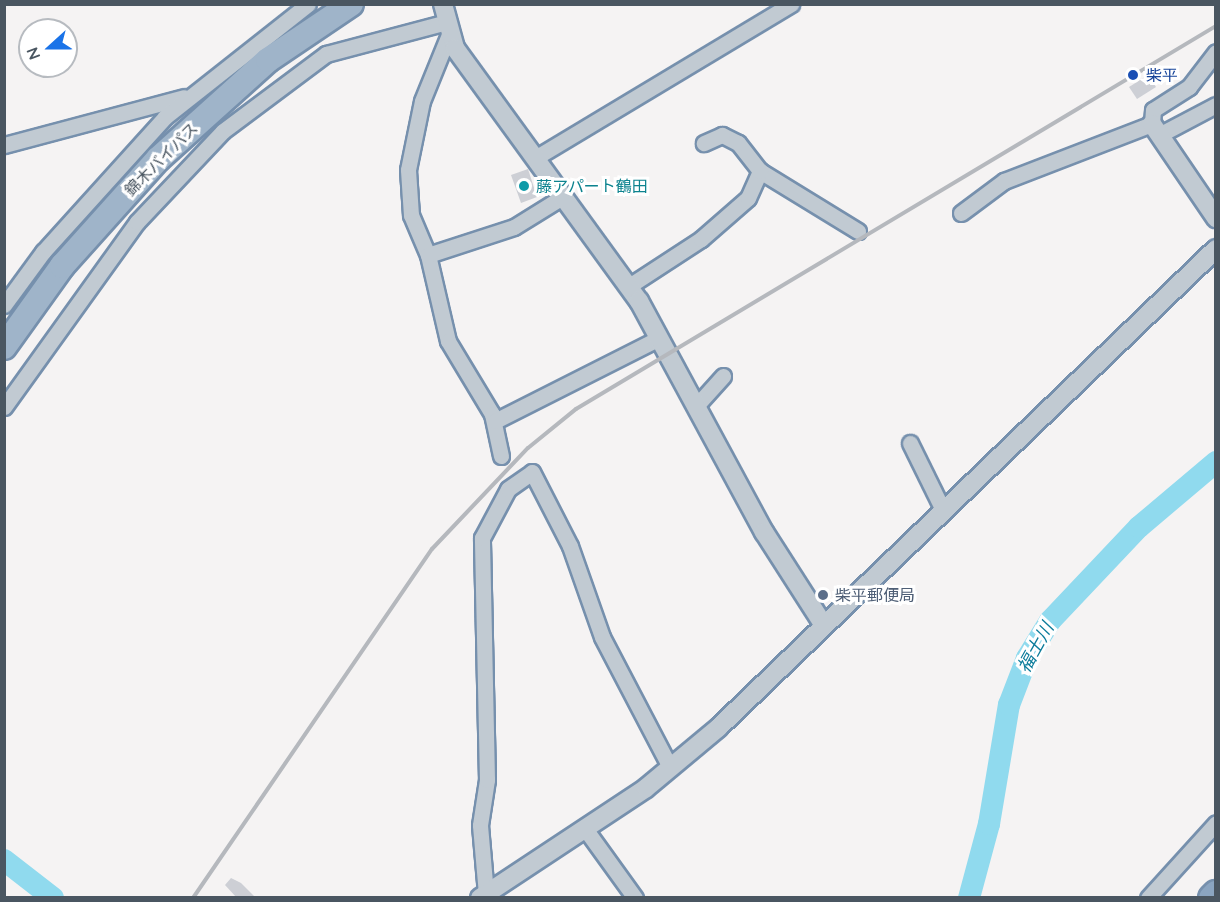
<!DOCTYPE html>
<html>
<head>
<meta charset="utf-8">
<style>
	body { margin:0 }
	#map { position:relative; width:1220px; height:902px; overflow:hidden; background:#f5f3f3; font-family:Quicksand,"Noto Sans JP",sans-serif }
	div>[style] { position:absolute }
	.river>* { height:22px; margin:-11px; padding:0 11px; transform-origin:11px; border-radius:11px; background:#90daee }
	.building>* { inset:0; background:#cdcfd5 }
	.roads { filter:drop-shadow(2px 0 #7690ad) drop-shadow(-2px 0 #7690ad) drop-shadow(0 2px #7690ad) drop-shadow(0 -2px #7690ad) }
	.minor>* { height:15px; margin:-7.5px; padding:0 7.5px; transform-origin:7.5px; border-radius:7.5px; background:#c1cad2 }
	.tertiary>* { height:18px; margin:-9px; padding:0 9px; transform-origin:9px; border-radius:9px; background:#c1cad2 }
	.trunk>* { height:24px; margin:-12px; padding:0 12px; transform-origin:12px; border-radius:12px; background:#9fb4c9 }
	.motorway>* { height:27px; margin:-13.5px; padding:0 13.5px; transform-origin:13.5px; border-radius:13.5px; background:#8ba5c1 }
	.rail>* { height:4px; margin:-2px; padding:0 2px; transform-origin:2px; border-radius:2px; background:#b5b8bd }
	.dots>* { width:16px; height:16px; translate:-50% -50%; box-sizing:border-box; border:3px solid #fff; border-radius:50% }
	span { translate:-50% -50%; white-space:nowrap; text-align:center; line-height:1.15; -webkit-text-stroke:6px #fff; paint-order:stroke }
	.transit-label { font-size:16px; color:#164399 }
	.left { translate:0 -50%; text-align:left }
	.street-label { font-size:16px; color:#4a5661 }
	.culture-label { font-size:16px; color:#0d838f }
	.service-label { font-size:16px; color:#4e5e75 }
	.water-label { font-size:18px; color:#0c7c9b; font-style:italic }
	.frame { position:absolute; inset:0; border:6px solid #4a5661; pointer-events:none }
	.north { position:absolute; left:18px; top:18px; width:60px; height:60px; box-sizing:border-box; background:#fff; border:2px solid #b7bbc0; border-radius:50%; rotate:249deg; font-size:16px; font-weight:700; line-height:24px; text-align:center; color:#4a5661 }
	.north::after { content:''; display:block; margin:auto; width:21px; height:27px; background:#1a73e8; clip-path:polygon(50% 0,100% 100%,50% 72%,0 100%) }
</style>
</head>
<body>
<div id="map">
	<div class="river">
		<i style="left:4px;top:860px;width:62px;rotate:37.8deg"></i>
		<i style="left:969px;top:898px;width:77px;rotate:-74.9deg"></i>
		<i style="left:989px;top:824px;width:121px;rotate:-80.5deg"></i>
		<i style="left:1009px;top:705px;width:50px;rotate:-69deg"></i>
		<i style="left:1027px;top:658px;width:44px;rotate:-58.1deg"></i>
		<i style="left:1050px;top:621px;width:129px;rotate:-46.6deg"></i>
		<i style="left:1139px;top:527px;width:101px;rotate:-40.2deg"></i>
	</div>
	<div class="building">
		<i style="clip-path:polygon(1148px 75px,1156px 87px,1137px 99px,1129px 87px)"></i>
		<i style="clip-path:polygon(528px 169px,537px 197px,521px 203px,511px 175px)"></i>
		<i style="clip-path:polygon(231px 878px,241px 883px,255px 897px,236px 897px,225px 885px)"></i>
	</div>
	<div class="roads">
		<div class="minor">
			<i style="left:450px;top:32px;width:74px;rotate:112.1deg"></i>
			<i style="left:422px;top:101px;width:70px;rotate:101.5deg"></i>
			<i style="left:408px;top:170px;width:45px;rotate:86.2deg"></i>
			<i style="left:411px;top:215px;width:43px;rotate:67deg"></i>
			<i style="left:428px;top:255px;width:88px;rotate:76.9deg"></i>
			<i style="left:448px;top:341px;width:85px;rotate:58.9deg"></i>
			<i style="left:492px;top:414px;width:43px;rotate:77.9deg"></i>
			<i style="left:1159px;top:135px;width:64px;rotate:-27.8deg"></i>
			<i style="left:4px;top:145px;width:186px;rotate:-14.9deg"></i>
			<i style="left:535px;top:158px;width:299px;rotate:-31deg"></i>
			<i style="left:760px;top:171px;width:115px;rotate:31.5deg"></i>
			<i style="left:961px;top:213px;width:54px;rotate:-36.7deg"></i>
			<i style="left:1004px;top:181px;width:159px;rotate:-21.1deg"></i>
			<i style="left:1152px;top:124px;width:14px;rotate:-86deg"></i>
			<i style="left:1153px;top:110px;width:43px;rotate:-32.6deg"></i>
			<i style="left:1189px;top:87px;width:44px;rotate:-52.4deg"></i>
			<i style="left:428px;top:255px;width:90px;rotate:-18deg"></i>
			<i style="left:514px;top:227px;width:59px;rotate:-31.8deg"></i>
			<i style="left:629px;top:286px;width:86px;rotate:-33.1deg"></i>
			<i style="left:701px;top:239px;width:62px;rotate:-41.1deg"></i>
			<i style="left:748px;top:198px;width:30px;rotate:-66deg"></i>
			<i style="left:760px;top:171px;width:36px;rotate:-128deg"></i>
			<i style="left:738px;top:143px;width:18px;rotate:-153deg"></i>
			<i style="left:722px;top:135px;width:20px;rotate:156deg"></i>
			<i style="left:4px;top:305px;width:66px;rotate:-53.7deg"></i>
			<i style="left:43px;top:252px;width:182px;rotate:-47.9deg"></i>
			<i style="left:165px;top:117px;width:182px;rotate:-38.3deg"></i>
			<i style="left:697px;top:405px;width:39px;rotate:-48deg"></i>
			<i style="left:4px;top:407px;width:228px;rotate:-54.3deg"></i>
			<i style="left:137px;top:222px;width:125px;rotate:-46.6deg"></i>
			<i style="left:223px;top:131px;width:129px;rotate:-36.8deg"></i>
			<i style="left:326px;top:54px;width:125px;rotate:-14.8deg"></i>
			<i style="left:495px;top:421px;width:184px;rotate:-26.8deg"></i>
			<i style="left:910px;top:443px;width:75px;rotate:63.8deg"></i>
			<i style="left:586px;top:830px;width:84px;rotate:54.2deg"></i>
			<i style="left:486px;top:894px;width:69px;rotate:-95deg"></i>
			<i style="left:480px;top:825px;width:46px;rotate:-81.2deg"></i>
			<i style="left:487px;top:780px;width:242px;rotate:-91.2deg"></i>
			<i style="left:482px;top:538px;width:55px;rotate:-62deg"></i>
			<i style="left:508px;top:489px;width:29px;rotate:-35deg"></i>
			<i style="left:532px;top:472px;width:83px;rotate:62.8deg"></i>
			<i style="left:570px;top:546px;width:96px;rotate:70.6deg"></i>
			<i style="left:602px;top:637px;width:147px;rotate:62.4deg"></i>
			<i style="left:1148px;top:898px;width:101px;rotate:-47.8deg"></i>
		</div>
		<div class="tertiary">
			<i style="left:443px;top:4px;width:46px;rotate:74.7deg"></i>
			<i style="left:455px;top:48px;width:313px;rotate:54deg"></i>
			<i style="left:639px;top:301px;width:263px;rotate:61.6deg"></i>
			<i style="left:764px;top:532px;width:109px;rotate:57.3deg"></i>
			<i style="left:1152px;top:124px;width:114px;rotate:55.8deg"></i>
			<i style="left:480px;top:898px;width:199px;rotate:-33.5deg"></i>
			<i style="left:646px;top:788px;width:94px;rotate:-39.8deg"></i>
			<i style="left:718px;top:728px;width:691px;rotate:-43.89deg"></i>
		</div>
		<div class="trunk">
			<i style="left:4px;top:347px;width:100px;rotate:-54.4deg"></i>
			<i style="left:62px;top:266px;width:144px;rotate:-48.1deg"></i>
			<i style="left:158px;top:159px;width:148px;rotate:-42deg"></i>
			<i style="left:268px;top:60px;width:100px;rotate:-34deg"></i>
		</div>
		<div class="motorway">
			<i style="left:1212px;top:898px;width:6px;rotate:-45deg"></i>
		</div>
	</div>
	<div class="rail">
		<i style="left:193px;top:898px;width:423px;rotate:-55.6deg"></i>
		<i style="left:432px;top:549px;width:139px;rotate:-46.5deg"></i>
		<i style="left:528px;top:448px;width:62px;rotate:-39.1deg"></i>
		<i style="left:576px;top:409px;width:746px;rotate:-30.9deg"></i>
	</div>
	<div class="dots">
		<i style="left:1133px;top:75px;background:#1a4fb4"></i>
		<i style="left:524px;top:186px;background:#0f9aa8"></i>
		<i style="left:823px;top:595px;background:#5c6f8a"></i>
	</div>
	<div class="transit-label">
		<span class="left" style="left:1146px;top:75px">柴平</span>
	</div>
	<div class="street-label">
		<span style="left:161px;top:159px;rotate:-45deg">錦木バイパス</span>
	</div>
	<div class="culture-label">
		<span class="left" style="left:536px;top:186px">藤アパート鶴田</span>
	</div>
	<div class="service-label">
		<span class="left" style="left:835px;top:595px">柴平郵便局</span>
	</div>
	<div class="water-label">
		<span style="left:1036px;top:648px;rotate:-61deg">福士川</span>
	</div>
	<div class="frame"></div>
	<div class="north">N</div>
</div>
</body>
</html>
